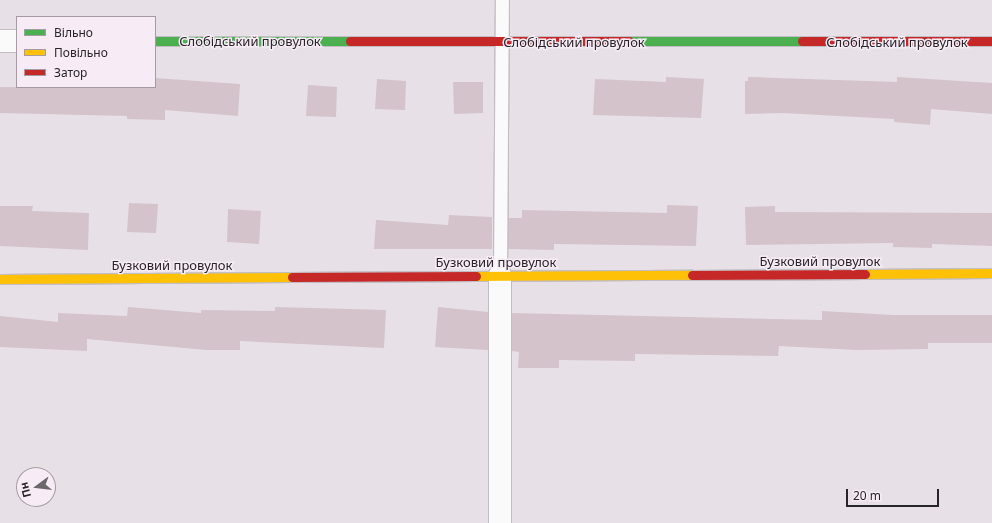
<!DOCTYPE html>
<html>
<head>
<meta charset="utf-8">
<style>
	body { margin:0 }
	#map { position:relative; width:992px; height:523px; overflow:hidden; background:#e7e1e7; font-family:"Noto Sans",sans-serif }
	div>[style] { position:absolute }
	.building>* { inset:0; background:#d4c3ca }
	.roads { filter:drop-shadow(1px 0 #c2bdc2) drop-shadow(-1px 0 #c2bdc2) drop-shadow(0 1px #c2bdc2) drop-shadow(0 -1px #c2bdc2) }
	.lane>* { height:13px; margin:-6.5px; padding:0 6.5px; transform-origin:6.5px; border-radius:6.5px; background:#fbfafb }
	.street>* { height:22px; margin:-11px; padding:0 11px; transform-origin:11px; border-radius:11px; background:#fbfafb }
	.fast>* { height:9px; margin:-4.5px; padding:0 4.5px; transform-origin:4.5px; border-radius:4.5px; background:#4caf50 }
	.slow>* { height:9px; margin:-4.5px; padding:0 4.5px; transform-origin:4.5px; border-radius:4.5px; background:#ffc107 }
	.jam>* { height:9px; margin:-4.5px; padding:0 4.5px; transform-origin:4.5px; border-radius:4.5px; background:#c62828 }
	span { translate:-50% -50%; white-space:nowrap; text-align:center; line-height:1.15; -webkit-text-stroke:3px #f7ecf6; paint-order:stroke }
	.street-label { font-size:13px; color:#282528 }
	.legend { position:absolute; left:16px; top:16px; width:140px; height:72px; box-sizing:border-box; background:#f7ecf6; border:1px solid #a49ca4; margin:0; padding:5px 7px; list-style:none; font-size:12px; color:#282528 }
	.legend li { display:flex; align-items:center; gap:8px; height:20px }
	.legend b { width:20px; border:1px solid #a49ca4 }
	.north { position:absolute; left:16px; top:467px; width:40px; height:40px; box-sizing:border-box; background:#f7ecf6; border:1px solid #a49ca4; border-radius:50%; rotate:255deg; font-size:11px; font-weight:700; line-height:16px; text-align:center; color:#282528 }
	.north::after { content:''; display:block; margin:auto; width:14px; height:18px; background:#6b676b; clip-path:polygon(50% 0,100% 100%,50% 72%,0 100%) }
	.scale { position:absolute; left:846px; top:489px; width:93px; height:18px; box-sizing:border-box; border:2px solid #282528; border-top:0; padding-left:5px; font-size:12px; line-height:14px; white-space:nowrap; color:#282528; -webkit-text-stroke:3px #f7ecf6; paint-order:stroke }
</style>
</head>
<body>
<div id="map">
	<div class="building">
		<i style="clip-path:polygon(666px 77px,704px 79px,701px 118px,593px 115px,595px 79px,666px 82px)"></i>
		<i style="clip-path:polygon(748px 77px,897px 82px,897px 77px,992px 83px,992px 114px,931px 109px,930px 125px,894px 122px,894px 119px,783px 113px,745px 114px,745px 81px,748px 81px)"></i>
		<i style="clip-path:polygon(155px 78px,240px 84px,238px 116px,165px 110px,165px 120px,127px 119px,127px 116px,0 113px,0 87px,155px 87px)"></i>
		<i style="clip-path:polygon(377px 79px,406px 81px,405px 110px,375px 109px)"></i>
		<i style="clip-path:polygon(453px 82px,483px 82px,483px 113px,454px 114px)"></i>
		<i style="clip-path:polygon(308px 85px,337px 87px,336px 117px,306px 116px)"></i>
		<i style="clip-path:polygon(129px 203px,158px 204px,156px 233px,127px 232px)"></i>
		<i style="clip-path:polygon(667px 205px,698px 206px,696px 246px,554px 244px,554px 250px,508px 249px,508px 218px,522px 218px,522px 210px,667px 213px)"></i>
		<i style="clip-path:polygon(0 206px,33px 206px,32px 211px,89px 213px,88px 250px,0 246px)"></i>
		<i style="clip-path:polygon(775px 206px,775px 212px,992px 213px,992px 246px,932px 244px,932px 248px,893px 247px,893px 243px,746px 245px,745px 207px)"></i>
		<i style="clip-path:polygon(228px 209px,261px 211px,259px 244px,227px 242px)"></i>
		<i style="clip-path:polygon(449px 215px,492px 217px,492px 249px,374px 249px,376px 220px,448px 225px)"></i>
		<i style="clip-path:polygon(128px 307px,201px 313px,201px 310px,275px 311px,275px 307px,386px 310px,384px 348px,240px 341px,240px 350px,206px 350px,87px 339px,87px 351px,0 347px,0 316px,58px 322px,58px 313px,127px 316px)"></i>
		<i style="clip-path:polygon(438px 307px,488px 312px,488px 350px,435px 347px)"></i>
		<i style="clip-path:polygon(822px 311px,893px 315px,992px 315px,992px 343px,928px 343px,928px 349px,856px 350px,779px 346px,778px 356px,635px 354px,635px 361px,559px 360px,559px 368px,518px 368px,519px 352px,512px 351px,512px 313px,822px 320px)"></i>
	</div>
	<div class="roads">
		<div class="lane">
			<i style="left:500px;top:275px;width:275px;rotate:-89.6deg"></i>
		</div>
		<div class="street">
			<i style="left:0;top:41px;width:17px"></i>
			<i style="left:500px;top:275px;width:248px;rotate:90deg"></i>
		</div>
		<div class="fast">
			<i style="left:155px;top:41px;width:195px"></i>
			<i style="left:629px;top:41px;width:173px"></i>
		</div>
		<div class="slow">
			<i style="left:865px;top:274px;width:127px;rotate:-0.5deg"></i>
			<i style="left:476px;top:276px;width:216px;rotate:-0.3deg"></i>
			<i style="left:0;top:279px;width:292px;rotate:-0.4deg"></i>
		</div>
		<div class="jam">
			<i style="left:350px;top:41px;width:279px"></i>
			<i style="left:802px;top:41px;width:190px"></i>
			<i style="left:692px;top:275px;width:173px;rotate:-0.3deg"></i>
			<i style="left:292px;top:277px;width:184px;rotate:-0.3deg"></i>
		</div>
	</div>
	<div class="street-label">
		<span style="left:250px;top:41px">Слобідський провулок</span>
		<span style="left:574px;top:42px">Слобідський провулок</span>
		<span style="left:897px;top:42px">Слобідський провулок</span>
		<span style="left:820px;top:261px">Бузковий провулок</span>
		<span style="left:496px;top:262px">Бузковий провулок</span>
		<span style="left:172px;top:265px">Бузковий провулок</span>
	</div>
	<ul class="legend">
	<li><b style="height:5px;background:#4caf50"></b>Вільно</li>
	<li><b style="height:5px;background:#ffc107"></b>Повільно</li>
	<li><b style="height:5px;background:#c62828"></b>Затор</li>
	</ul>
	<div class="north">Пн</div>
	<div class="scale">20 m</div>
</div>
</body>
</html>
